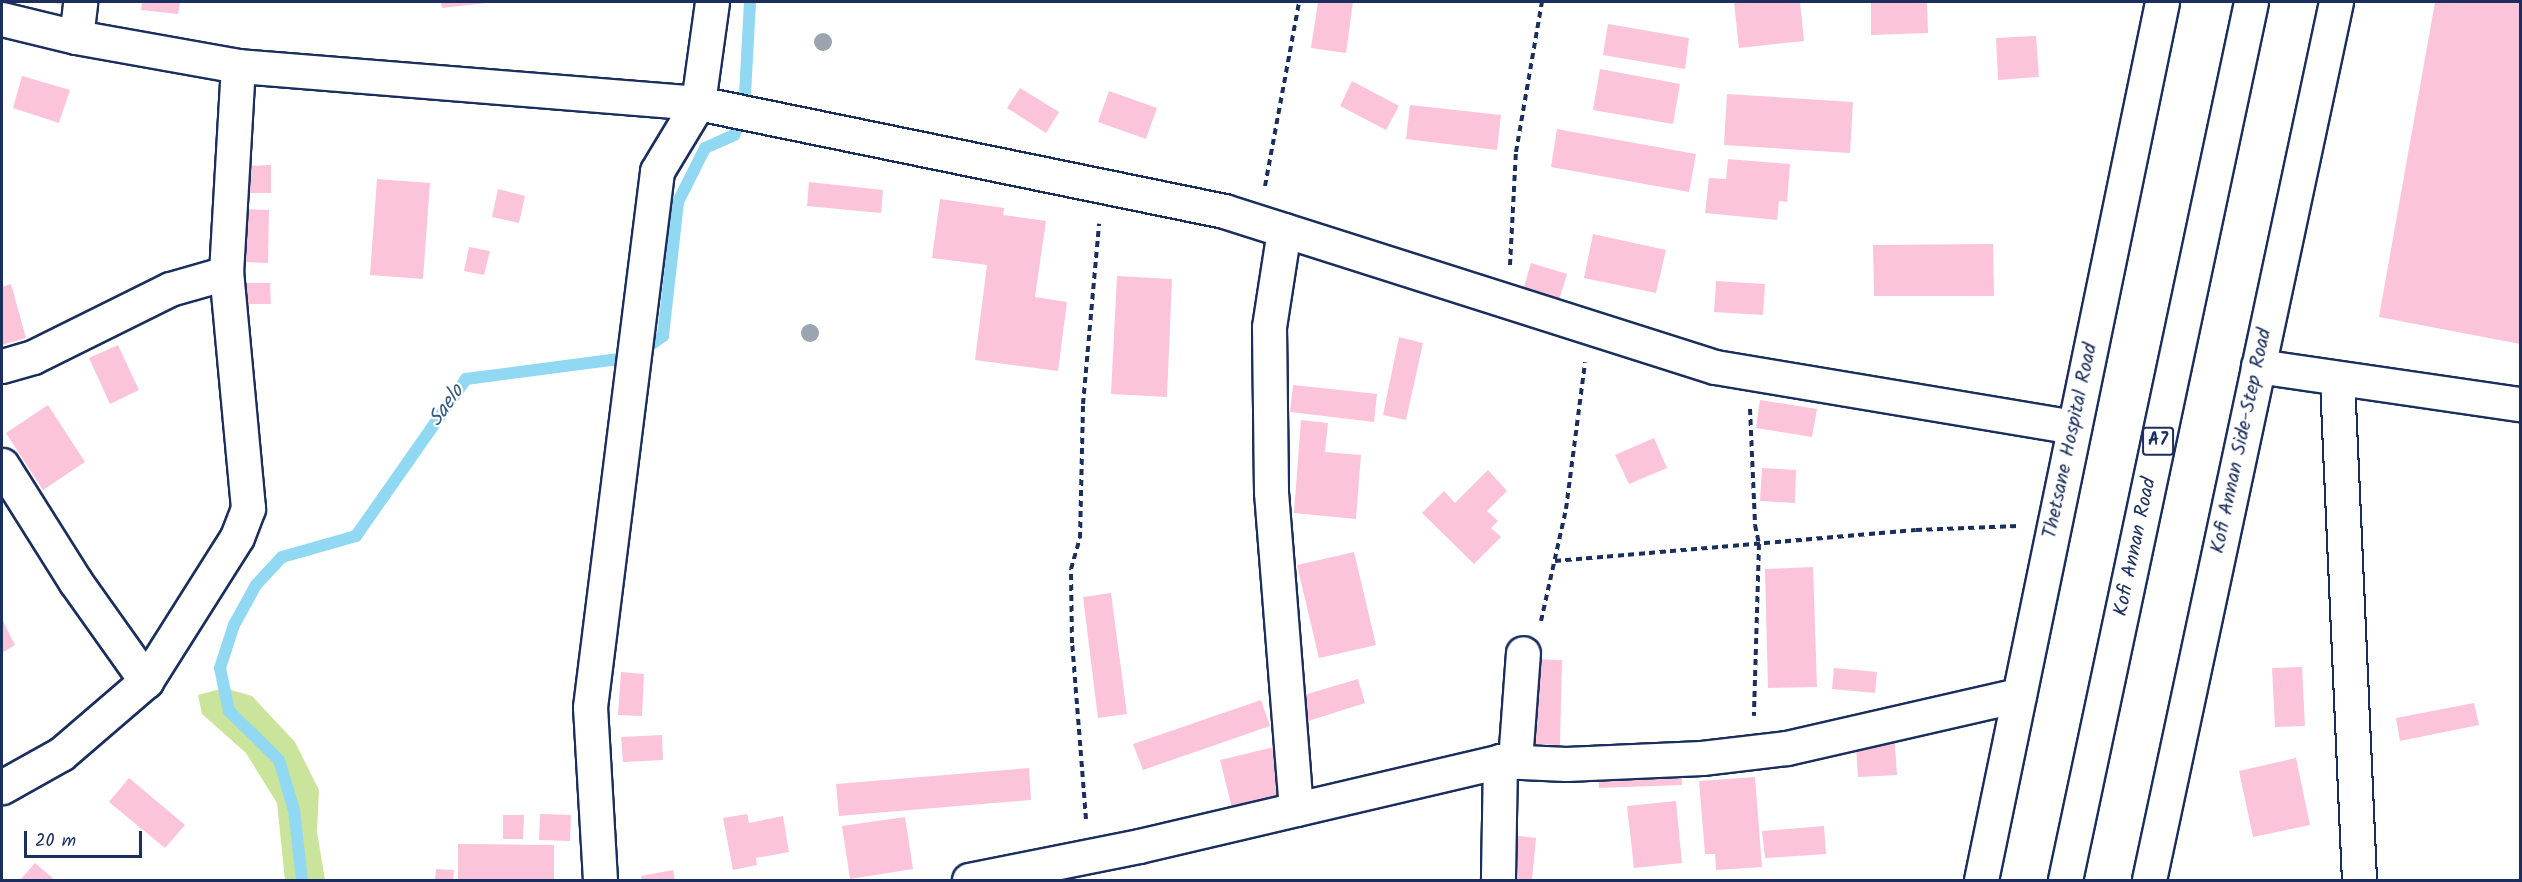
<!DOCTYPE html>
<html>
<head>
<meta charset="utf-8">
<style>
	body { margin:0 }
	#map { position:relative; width:2522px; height:882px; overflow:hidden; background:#fff; font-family:Kalam,sans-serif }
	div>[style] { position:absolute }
	.green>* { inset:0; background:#cae49b }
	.stream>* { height:12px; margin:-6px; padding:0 6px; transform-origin:6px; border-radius:6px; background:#91d8f3 }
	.building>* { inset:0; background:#fcc4db }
	.path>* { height:4px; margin-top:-2px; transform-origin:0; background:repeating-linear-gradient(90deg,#1b2f5e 0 6px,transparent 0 10.5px) }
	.roads { filter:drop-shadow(2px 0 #1b2f5e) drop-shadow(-2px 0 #1b2f5e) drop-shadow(0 2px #1b2f5e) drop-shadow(0 -2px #1b2f5e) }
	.street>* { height:33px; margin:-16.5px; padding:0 16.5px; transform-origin:16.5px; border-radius:16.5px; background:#fff }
	.secondary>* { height:33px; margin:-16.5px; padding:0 16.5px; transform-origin:16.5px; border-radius:16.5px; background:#fff }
	.primary>* { height:33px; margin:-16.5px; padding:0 16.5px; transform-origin:16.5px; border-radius:16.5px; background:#fff }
	.trees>* { width:18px; height:18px; margin:-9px; border-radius:50%; background:#9aa5af }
	span { translate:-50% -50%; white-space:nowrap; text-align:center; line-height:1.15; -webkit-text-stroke:4.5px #fff; paint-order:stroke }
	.shield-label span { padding:2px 4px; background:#fff; border:2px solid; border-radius:4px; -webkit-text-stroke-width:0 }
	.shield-label { font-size:18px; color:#1b2f5e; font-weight:700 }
	.street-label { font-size:20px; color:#1b2f5e }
	.water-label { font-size:21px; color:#385983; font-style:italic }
	.frame { position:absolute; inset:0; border:3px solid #1b2f5e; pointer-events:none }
	.scale { position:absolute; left:24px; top:831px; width:118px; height:27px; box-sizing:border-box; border:3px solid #1b2f5e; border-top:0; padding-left:8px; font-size:18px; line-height:21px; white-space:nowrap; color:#1b2f5e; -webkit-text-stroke:4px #fff; paint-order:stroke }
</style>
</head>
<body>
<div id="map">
	<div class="green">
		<i style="clip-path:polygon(224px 688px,252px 696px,295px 742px,319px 790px,317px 832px,325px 880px,285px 880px,277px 803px,246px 753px,202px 714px,198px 695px)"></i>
	</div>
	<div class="stream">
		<i style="left:302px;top:880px;width:70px;rotate:-96.5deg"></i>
		<i style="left:294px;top:810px;width:52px;rotate:-106.7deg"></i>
		<i style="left:279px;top:760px;width:70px;rotate:-135.6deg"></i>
		<i style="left:229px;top:711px;width:44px;rotate:-101.8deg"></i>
		<i style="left:220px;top:668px;width:45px;rotate:-72deg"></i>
		<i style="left:234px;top:625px;width:46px;rotate:-61.2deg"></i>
		<i style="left:256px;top:585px;width:38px;rotate:-47deg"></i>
		<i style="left:282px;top:557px;width:77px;rotate:-15.8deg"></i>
		<i style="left:356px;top:536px;width:192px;rotate:-55deg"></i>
		<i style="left:466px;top:379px;width:169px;rotate:-7.5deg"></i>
		<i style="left:634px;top:357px;width:36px;rotate:-36deg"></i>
		<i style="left:663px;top:336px;width:135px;rotate:-83.6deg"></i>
		<i style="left:678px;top:202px;width:60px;rotate:-63.4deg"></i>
		<i style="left:705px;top:148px;width:32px;rotate:-24deg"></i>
		<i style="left:734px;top:135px;width:24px;rotate:-66deg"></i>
		<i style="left:744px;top:113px;width:111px;rotate:-86.9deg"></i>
	</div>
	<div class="building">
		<i style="clip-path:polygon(49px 2px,69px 2px,68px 6px)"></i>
		<i style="clip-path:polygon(142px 2px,180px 2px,178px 14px,141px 10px)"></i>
		<i style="clip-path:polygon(441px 2px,487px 2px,487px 3px,442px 8px)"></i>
		<i style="clip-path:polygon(1318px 2px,1353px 2px,1346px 53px,1311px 48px)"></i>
		<i style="clip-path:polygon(1734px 2px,1800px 2px,1804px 41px,1739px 48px)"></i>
		<i style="clip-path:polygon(1871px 2px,1927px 2px,1928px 33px,1871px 35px)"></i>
		<i style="clip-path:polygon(2435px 2px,2520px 2px,2520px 344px,2379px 317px)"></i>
		<i style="clip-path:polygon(1608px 24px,1689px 38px,1685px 69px,1603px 55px)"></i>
		<i style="clip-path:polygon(2036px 36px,2039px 77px,1998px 80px,1996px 38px)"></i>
		<i style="clip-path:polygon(1600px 69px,1680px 84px,1673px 124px,1593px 110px)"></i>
		<i style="clip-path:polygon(22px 76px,70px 90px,59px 123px,13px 108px)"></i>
		<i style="clip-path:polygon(1352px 81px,1399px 106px,1386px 130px,1340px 106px)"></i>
		<i style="clip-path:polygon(1020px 88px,1059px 112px,1046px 133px,1007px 108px)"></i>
		<i style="clip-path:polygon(1109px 91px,1157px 108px,1146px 139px,1098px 122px)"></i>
		<i style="clip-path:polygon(1727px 94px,1853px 102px,1850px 153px,1724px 145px)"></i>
		<i style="clip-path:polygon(1410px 105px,1501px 115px,1497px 150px,1406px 139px)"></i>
		<i style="clip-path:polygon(1557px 129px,1696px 154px,1689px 192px,1551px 167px)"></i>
		<i style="clip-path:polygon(1728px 159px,1790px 164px,1787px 202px,1779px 201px,1777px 220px,1705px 213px,1709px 178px,1726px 179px)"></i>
		<i style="clip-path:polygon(271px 165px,271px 193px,245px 193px,245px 166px)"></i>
		<i style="clip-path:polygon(377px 179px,430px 183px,423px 279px,370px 275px)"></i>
		<i style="clip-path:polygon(809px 182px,883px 190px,881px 213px,807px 206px)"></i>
		<i style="clip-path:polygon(498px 189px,525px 196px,519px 223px,492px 217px)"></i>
		<i style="clip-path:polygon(940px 199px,1004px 208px,1003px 215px,1046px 221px,1035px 297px,1067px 302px,1058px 371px,975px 360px,987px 265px,932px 258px)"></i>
		<i style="clip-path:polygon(245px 209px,269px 210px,268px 263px,245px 262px)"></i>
		<i style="clip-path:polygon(1593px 234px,1666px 250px,1656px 293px,1584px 278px)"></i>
		<i style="clip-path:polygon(1993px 244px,1994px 296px,1874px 296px,1873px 245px)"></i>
		<i style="clip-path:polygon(469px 247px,490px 251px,484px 275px,464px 271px)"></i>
		<i style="clip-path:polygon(1531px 263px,1567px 274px,1559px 300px,1523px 290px)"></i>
		<i style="clip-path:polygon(1117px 276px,1172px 279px,1167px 397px,1111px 394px)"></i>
		<i style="clip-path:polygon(1716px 281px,1765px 284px,1763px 315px,1714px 312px)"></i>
		<i style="clip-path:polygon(243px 283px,270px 283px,271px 304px,244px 304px)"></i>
		<i style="clip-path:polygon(11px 284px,26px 338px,2px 345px,2px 287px)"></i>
		<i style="clip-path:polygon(1399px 337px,1423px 343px,1406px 420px,1383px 415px)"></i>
		<i style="clip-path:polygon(118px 345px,139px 390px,110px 404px,89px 358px)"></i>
		<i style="clip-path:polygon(1293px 385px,1377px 394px,1374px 422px,1290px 412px)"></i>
		<i style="clip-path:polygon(1760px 400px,1817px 409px,1812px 437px,1756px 428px)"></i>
		<i style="clip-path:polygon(48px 405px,85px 462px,43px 490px,6px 433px)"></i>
		<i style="clip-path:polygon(1301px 420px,1328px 423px,1325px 452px,1361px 455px,1356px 519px,1294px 513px)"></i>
		<i style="clip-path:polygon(1654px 438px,1667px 468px,1629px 484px,1615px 455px)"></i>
		<i style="clip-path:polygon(1762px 468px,1796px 470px,1795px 503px,1760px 501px)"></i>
		<i style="clip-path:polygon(1488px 470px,1507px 491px,1487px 511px,1498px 521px,1491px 528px,1501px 537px,1474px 564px,1422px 513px,1444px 491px,1455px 503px)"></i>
		<i style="clip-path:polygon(1354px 552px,1376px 645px,1319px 658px,1297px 565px)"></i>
		<i style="clip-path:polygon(1813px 567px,1817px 687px,1768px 688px,1765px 569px)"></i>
		<i style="clip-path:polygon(1111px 593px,1127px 714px,1098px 718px,1083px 597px)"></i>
		<i style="clip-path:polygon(2px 619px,15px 645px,2px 653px)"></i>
		<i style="clip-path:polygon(1533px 659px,1562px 660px,1560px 745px,1532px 744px)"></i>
		<i style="clip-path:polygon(2302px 667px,2305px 726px,2275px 727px,2272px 668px)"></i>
		<i style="clip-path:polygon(1834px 668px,1877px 672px,1875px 693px,1832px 689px)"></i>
		<i style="clip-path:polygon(621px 672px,644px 674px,642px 716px,618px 715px)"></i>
		<i style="clip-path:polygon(1358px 679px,1365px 703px,1305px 722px,1297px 697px)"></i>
		<i style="clip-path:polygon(1261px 700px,1270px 726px,1143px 770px,1133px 744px)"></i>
		<i style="clip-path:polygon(2474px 703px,2479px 725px,2400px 741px,2396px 718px)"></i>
		<i style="clip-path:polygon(1894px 730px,1897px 775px,1858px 777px,1855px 732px)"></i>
		<i style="clip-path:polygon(662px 735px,663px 760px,623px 762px,621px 737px)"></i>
		<i style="clip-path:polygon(1681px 746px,1682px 785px,1599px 788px,1597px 749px)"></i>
		<i style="clip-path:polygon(1274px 747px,1287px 798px,1233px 812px,1220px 760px)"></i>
		<i style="clip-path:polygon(2296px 758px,2310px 825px,2253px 837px,2239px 771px)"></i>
		<i style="clip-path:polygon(1029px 768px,1031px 800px,839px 816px,836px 784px)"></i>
		<i style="clip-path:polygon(1755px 777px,1762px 867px,1716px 870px,1715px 854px,1705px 854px,1699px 781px)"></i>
		<i style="clip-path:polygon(129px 778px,185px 825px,165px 848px,109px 802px)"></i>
		<i style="clip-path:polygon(1676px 801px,1682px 863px,1634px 868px,1627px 806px)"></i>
		<i style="clip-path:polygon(540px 814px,571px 815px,570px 841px,539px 840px)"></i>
		<i style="clip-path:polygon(747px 814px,749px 823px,783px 816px,789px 852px,756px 858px,757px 865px,733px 870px,723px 818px)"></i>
		<i style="clip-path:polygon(503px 815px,524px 815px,523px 839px,503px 839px)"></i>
		<i style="clip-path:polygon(905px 817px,913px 869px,850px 879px,842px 826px)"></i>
		<i style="clip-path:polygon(1824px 826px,1826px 854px,1765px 858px,1762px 831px)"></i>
		<i style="clip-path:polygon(1511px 835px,1536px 838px,1532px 880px,1507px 880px)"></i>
		<i style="clip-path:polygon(458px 844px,554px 845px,554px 880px,458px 880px)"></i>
		<i style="clip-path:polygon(35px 863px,55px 880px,20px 880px)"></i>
		<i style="clip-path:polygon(436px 869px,454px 870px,453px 880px,435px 880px)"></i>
		<i style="clip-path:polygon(673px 870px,675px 880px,642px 880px,641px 876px)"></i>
	</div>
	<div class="path">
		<i style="left:1265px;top:186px;width:187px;rotate:-79.5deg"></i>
		<i style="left:1510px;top:265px;width:113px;rotate:-87deg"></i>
		<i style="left:1516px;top:152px;width:152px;rotate:-80.2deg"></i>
		<i style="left:1750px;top:409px;width:116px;rotate:87.5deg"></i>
		<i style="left:1755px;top:525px;width:19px;rotate:78deg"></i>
		<i style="left:1759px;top:544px;width:172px;rotate:91.7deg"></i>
		<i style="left:1555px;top:561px;width:362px;rotate:-4.9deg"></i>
		<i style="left:1916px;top:530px;width:102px;rotate:-2.2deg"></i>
		<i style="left:1541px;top:621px;width:115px;rotate:-77.4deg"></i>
		<i style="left:1566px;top:509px;width:148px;rotate:-82.6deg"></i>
		<i style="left:1086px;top:819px;width:177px;rotate:-94.5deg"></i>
		<i style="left:1072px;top:643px;width:74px;rotate:-90.8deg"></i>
		<i style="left:1071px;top:569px;width:32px;rotate:-74deg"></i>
		<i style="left:1080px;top:538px;width:134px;rotate:-88.7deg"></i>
		<i style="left:1083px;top:404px;width:181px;rotate:-84.9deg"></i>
	</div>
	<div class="roads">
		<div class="street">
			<i style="left:2px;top:19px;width:76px;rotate:13.7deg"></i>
			<i style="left:76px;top:37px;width:165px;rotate:10.1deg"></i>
			<i style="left:238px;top:66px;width:461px;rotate:4.6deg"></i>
			<i style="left:698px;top:103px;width:537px;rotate:11.6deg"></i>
			<i style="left:1224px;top:211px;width:515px;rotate:17.63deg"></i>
			<i style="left:1715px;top:367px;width:364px;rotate:9.5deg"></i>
			<i style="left:76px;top:37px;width:35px;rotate:-83deg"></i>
			<i style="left:1284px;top:230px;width:98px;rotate:98.8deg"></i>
			<i style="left:1269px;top:327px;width:165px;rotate:89.3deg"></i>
			<i style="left:1271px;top:492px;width:318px;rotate:85.5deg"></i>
			<i style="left:2px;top:366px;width:32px;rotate:-16deg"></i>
			<i style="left:33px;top:357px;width:153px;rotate:-26.4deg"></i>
			<i style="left:170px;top:289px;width:58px;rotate:-15.9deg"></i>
			<i style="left:226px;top:273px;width:207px;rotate:-86.7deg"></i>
			<i style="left:2258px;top:366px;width:265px;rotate:8.3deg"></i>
			<i style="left:2337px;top:380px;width:500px;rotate:87.48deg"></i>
			<i style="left:2px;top:465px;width:137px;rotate:57.8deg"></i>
			<i style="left:75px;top:581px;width:123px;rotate:54.6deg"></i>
			<i style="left:146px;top:681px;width:112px;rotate:139.3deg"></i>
			<i style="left:61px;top:754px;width:68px;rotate:150.8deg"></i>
			<i style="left:146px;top:681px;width:170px;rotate:-57.7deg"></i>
			<i style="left:237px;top:537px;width:31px;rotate:-69deg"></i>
			<i style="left:248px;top:508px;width:236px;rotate:-95.3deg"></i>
			<i style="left:1500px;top:761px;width:66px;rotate:2.6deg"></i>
			<i style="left:1566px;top:764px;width:136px;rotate:-2.5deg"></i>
			<i style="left:1702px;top:758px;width:86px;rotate:-6.7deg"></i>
			<i style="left:1787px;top:748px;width:238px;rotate:-12.9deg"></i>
			<i style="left:1515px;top:761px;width:108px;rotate:-85.8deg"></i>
			<i style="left:600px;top:880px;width:173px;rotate:-93.3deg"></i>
			<i style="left:590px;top:707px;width:540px;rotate:-82.87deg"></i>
			<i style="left:657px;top:171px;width:79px;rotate:-58.9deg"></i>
			<i style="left:698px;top:103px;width:102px;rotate:-82.1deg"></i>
			<i style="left:969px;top:880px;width:173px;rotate:-11.3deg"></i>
			<i style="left:1139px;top:846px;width:371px;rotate:-13.2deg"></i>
			<i style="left:1500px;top:761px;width:119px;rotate:91deg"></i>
		</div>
		<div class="secondary">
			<i style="left:1981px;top:880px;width:896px;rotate:-78.35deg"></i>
			<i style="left:2149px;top:880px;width:898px;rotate:-77.98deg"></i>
		</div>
		<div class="primary">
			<i style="left:2065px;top:880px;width:897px;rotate:-78.04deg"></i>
		</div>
	</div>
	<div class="trees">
		<i style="left:823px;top:42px"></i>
		<i style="left:810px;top:333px"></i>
	</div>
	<div class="shield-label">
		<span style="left:2158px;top:441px">A7</span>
	</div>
	<div class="street-label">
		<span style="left:2071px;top:441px;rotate:-78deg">Thetsane Hospital Road</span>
		<span style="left:2242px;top:441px;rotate:-78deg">Kofi Annan Side-Step Road</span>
		<span style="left:2136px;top:547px;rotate:-78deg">Kofi Annan Road</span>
	</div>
	<div class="water-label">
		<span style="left:447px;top:406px;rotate:-55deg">Saelo</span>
	</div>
	<div class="frame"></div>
	<div class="scale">20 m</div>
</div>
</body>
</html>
